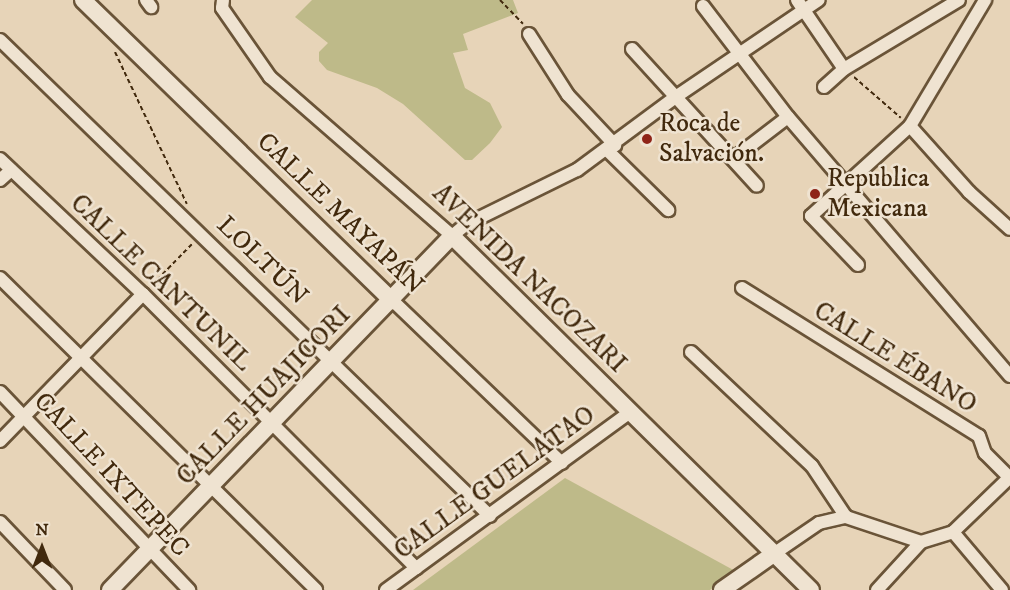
<!DOCTYPE html>
<html>
<head>
<meta charset="utf-8">
<style>
	body { margin:0 }
	#map { position:relative; width:1010px; height:590px; overflow:hidden; background:#e7d4b8; font-family:"IM FELL DW Pica",serif }
	div>[style] { position:absolute }
	.green>* { inset:0; background:#beba89 }
	.path>* { height:2px; margin-top:-1px; transform-origin:0; background:repeating-linear-gradient(90deg,#41290d 0 4.5px,transparent 0 7.5px) }
	.roads { filter:drop-shadow(2px 0 #6a5438) drop-shadow(-2px 0 #6a5438) drop-shadow(0 2px #6a5438) drop-shadow(0 -2px #6a5438) }
	.street>* { height:12px; margin:-6px; padding:0 6px; transform-origin:6px; border-radius:6px; background:#efe3d1 }
	.secondary>* { height:16px; margin:-8px; padding:0 8px; transform-origin:8px; border-radius:8px; background:#efe3d1 }
	.dots>* { width:16px; height:16px; translate:-50% -50%; box-sizing:border-box; border:3px solid #efe3d1; border-radius:50% }
	span { translate:-50% -50%; white-space:nowrap; text-align:center; line-height:1.15; -webkit-text-stroke:5px #efe3d1; paint-order:stroke }
	.poi-label { font-size:26px; color:#41290d }
	.left { translate:0 -50%; text-align:left }
	.street-label { font-size:26px; color:#41290d }
	.north { position:absolute; left:12px; top:518px; width:60px; height:60px; -webkit-text-stroke:4px #efe3d1; paint-order:stroke; rotate:0deg; font-size:16px; font-weight:700; line-height:24px; text-align:center; color:#41290d }
	.north::after { content:''; display:block; margin:auto; width:21px; height:27px; background:#41290d; clip-path:polygon(50% 0,100% 100%,50% 72%,0 100%) }
</style>
</head>
<body>
<div id="map">
	<div class="green">
		<i style="clip-path:polygon(312px 0,513px 0,518px 13px,463px 34px,468px 50px,453px 53px,465px 88px,490px 103px,502px 127px,490px 143px,472px 160px,465px 160px,403px 104px,377px 88px,327px 70px,319px 61px,319px 52px,328px 43px,295px 17px)"></i>
		<i style="clip-path:polygon(565px 478px,737px 572px,710px 590px,413px 590px)"></i>
	</div>
	<div class="path">
		<i style="left:500px;top:0;width:33px;rotate:46deg"></i>
		<i style="left:115px;top:52px;width:168px;rotate:64.7deg"></i>
		<i style="left:854px;top:77px;width:62px;rotate:41.1deg"></i>
		<i style="left:152px;top:285px;width:57px;rotate:-45.7deg"></i>
	</div>
	<div class="roads">
		<div class="street">
			<i style="left:146px;top:0;width:9px;rotate:54deg"></i>
			<i style="left:223px;top:0;width:8px;rotate:97deg"></i>
			<i style="left:222px;top:8px;width:84px;rotate:55.2deg"></i>
			<i style="left:270px;top:77px;width:242px;rotate:41.1deg"></i>
			<i style="left:452px;top:236px;width:17px;rotate:-40deg"></i>
			<i style="left:465px;top:225px;width:125px;rotate:-26.2deg"></i>
			<i style="left:577px;top:170px;width:124px;rotate:-36.5deg"></i>
			<i style="left:677px;top:96px;width:171px;rotate:-34.1deg"></i>
			<i style="left:797px;top:0;width:83px;rotate:55.7deg"></i>
			<i style="left:703px;top:6px;width:140px;rotate:52.6deg"></i>
			<i style="left:788px;top:117px;width:341px;rotate:49.4deg"></i>
			<i style="left:529px;top:34px;width:72px;rotate:57.4deg"></i>
			<i style="left:568px;top:95px;width:69px;rotate:46.8deg"></i>
			<i style="left:0;top:40px;width:683px;rotate:44.17deg"></i>
			<i style="left:632px;top:49px;width:185px;rotate:47.6deg"></i>
			<i style="left:824px;top:87px;width:27px;rotate:-42deg"></i>
			<i style="left:844px;top:69px;width:134px;rotate:-31deg"></i>
			<i style="left:910px;top:126px;width:89px;rotate:48.2deg"></i>
			<i style="left:969px;top:192px;width:55px;rotate:42.1deg"></i>
			<i style="left:607px;top:150px;width:86px;rotate:44.5deg"></i>
			<i style="left:0;top:159px;width:197px;rotate:43.4deg"></i>
			<i style="left:143px;top:294px;width:387px;rotate:45.1deg"></i>
			<i style="left:733px;top:159px;width:69px;rotate:-37.4deg"></i>
			<i style="left:0;top:180px;width:15px;rotate:-42deg"></i>
			<i style="left:858px;top:265px;width:68px;rotate:-133.8deg"></i>
			<i style="left:811px;top:216px;width:134px;rotate:-42.3deg"></i>
			<i style="left:910px;top:126px;width:147px;rotate:-59.2deg"></i>
			<i style="left:0;top:278px;width:444px;rotate:44.6deg"></i>
			<i style="left:742px;top:288px;width:279px;rotate:32deg"></i>
			<i style="left:979px;top:436px;width:18px;rotate:71deg"></i>
			<i style="left:985px;top:453px;width:35px;rotate:45deg"></i>
			<i style="left:393px;top:301px;width:234px;rotate:43.8deg"></i>
			<i style="left:691px;top:352px;width:166px;rotate:43.3deg"></i>
			<i style="left:812px;top:466px;width:61px;rotate:56.3deg"></i>
			<i style="left:0;top:392px;width:274px;rotate:46.3deg"></i>
			<i style="left:0;top:441px;width:205px;rotate:-45.8deg"></i>
			<i style="left:0;top:522px;width:94px;rotate:46.3deg"></i>
			<i style="left:953px;top:532px;width:76px;rotate:49.8deg"></i>
			<i style="left:775px;top:553px;width:53px;rotate:-34.3deg"></i>
			<i style="left:819px;top:523px;width:28px;rotate:-13deg"></i>
			<i style="left:846px;top:517px;width:79px;rotate:18.4deg"></i>
			<i style="left:921px;top:542px;width:34px;rotate:-17deg"></i>
			<i style="left:953px;top:532px;width:79px;rotate:-44deg"></i>
			<i style="left:386px;top:590px;width:302px;rotate:-36.1deg"></i>
			<i style="left:877px;top:590px;width:65px;rotate:-47.5deg"></i>
		</div>
		<div class="secondary">
			<i style="left:83px;top:0;width:432px;rotate:44.2deg"></i>
			<i style="left:110px;top:590px;width:492px;rotate:-46deg"></i>
			<i style="left:452px;top:236px;width:504px;rotate:44.6deg"></i>
			<i style="left:722px;top:590px;width:65px;rotate:-34.9deg"></i>
		</div>
	</div>
	<div class="dots">
		<i style="left:647px;top:139px;background:#8f2418"></i>
		<i style="left:815px;top:194px;background:#8f2418"></i>
	</div>
	<div class="poi-label">
		<span class="left" style="left:659px;top:139px">Roca de<br>Salvación.</span>
		<span class="left" style="left:827px;top:194px">Republica<br>Mexicana</span>
	</div>
	<div class="street-label">
		<span style="left:340px;top:214px;rotate:44deg">CALLE MAYAPÁN</span>
		<span style="left:262px;top:261px;rotate:44deg">LOLTÚN</span>
		<span style="left:529px;top:279px;rotate:44deg">AVENIDA NACOZARI</span>
		<span style="left:161px;top:283px;rotate:44deg">CALLE CANTUNIL</span>
		<span style="left:895px;top:358px;rotate:32deg">CALLE ÉBANO</span>
		<span style="left:264px;top:396px;rotate:-46deg">CALLE HUAJICORI</span>
		<span style="left:111px;top:475px;rotate:47deg">CALLE IXTEPEC</span>
		<span style="left:495px;top:483px;rotate:-36deg">CALLE GUELATAO</span>
	</div>
	<div class="north">N</div>
</div>
</body>
</html>
